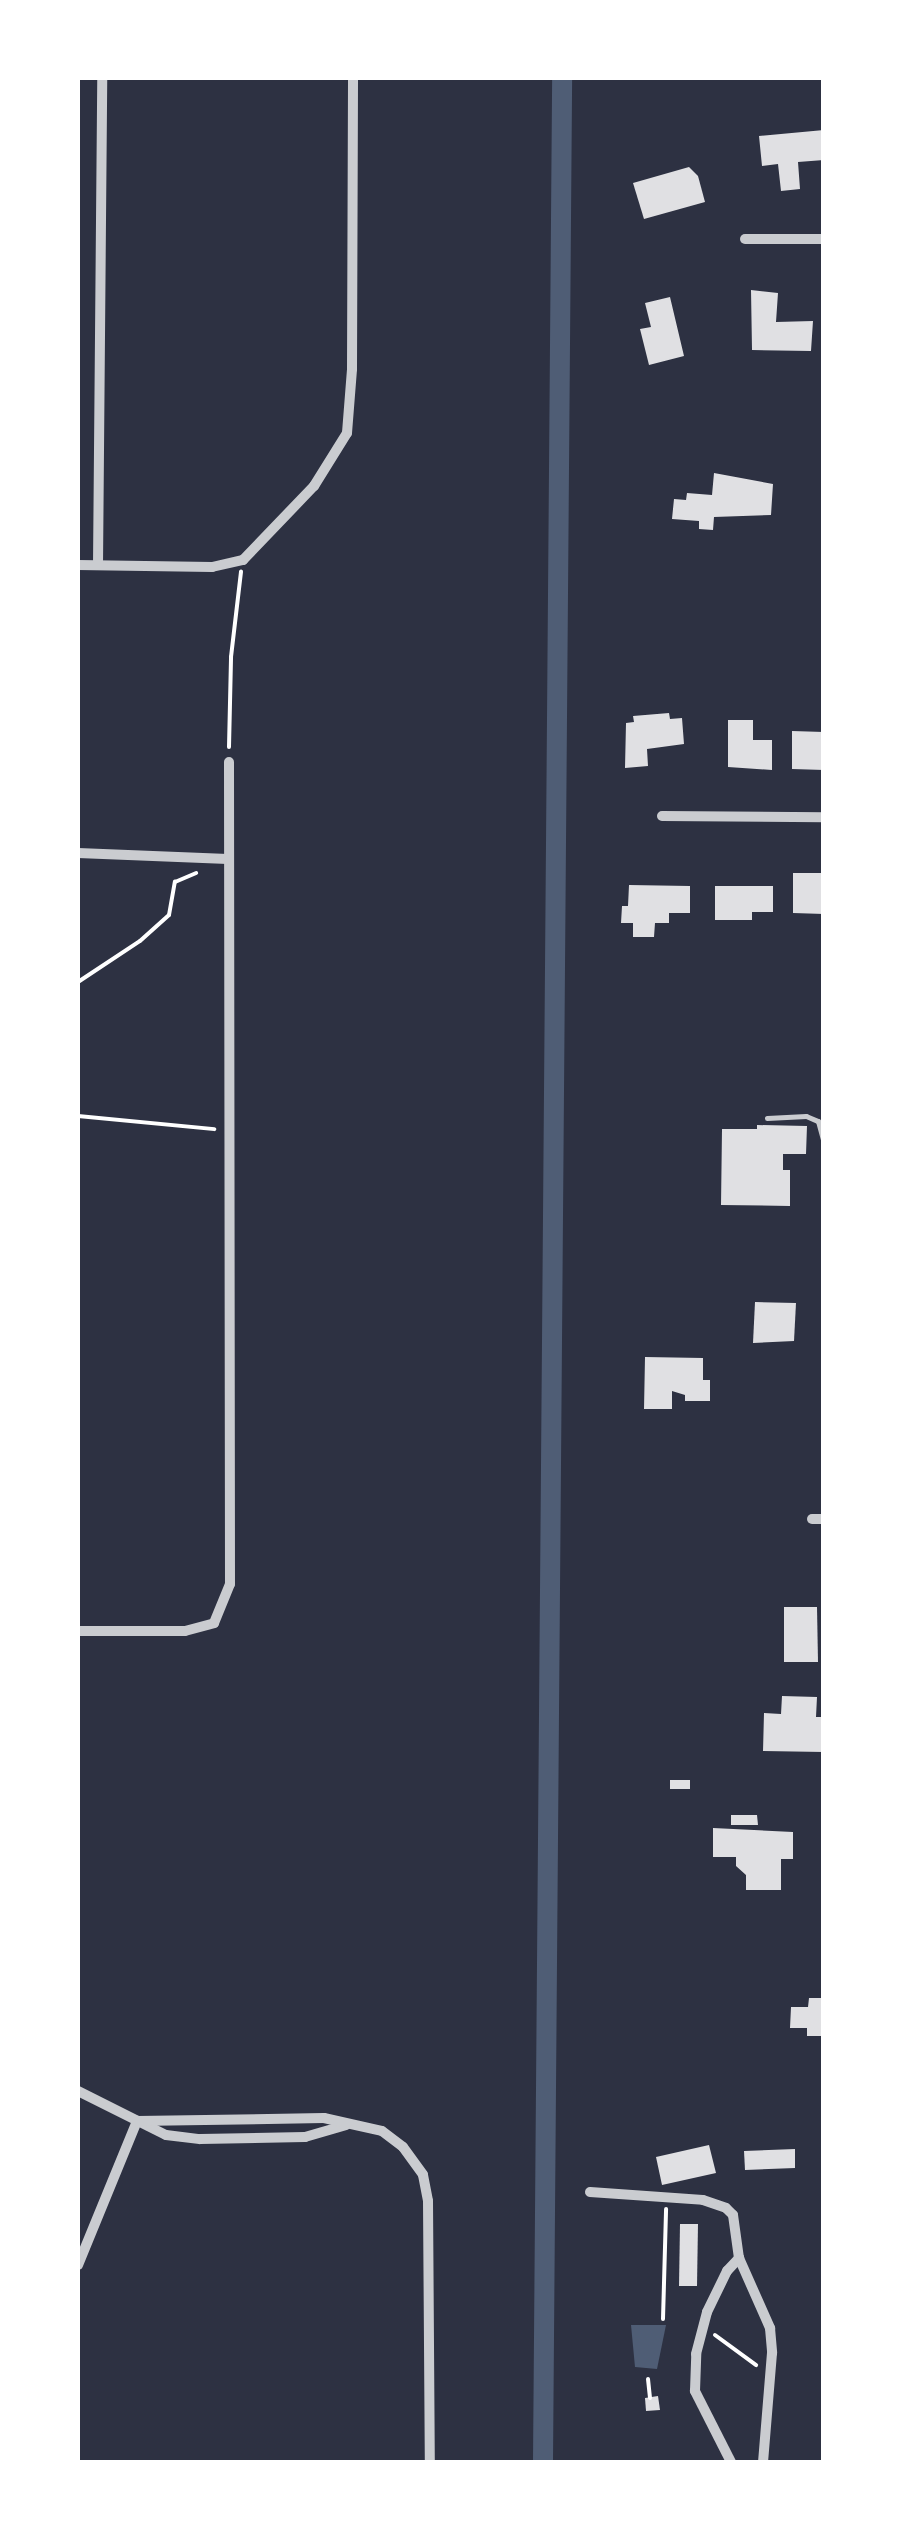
<!DOCTYPE html>
<html>
<head>
<meta charset="utf-8">
<style>
	body { margin:0 }
	#map { position:relative; width:901px; height:2540px; overflow:hidden; background:#2d3142; font-family:Cabin,sans-serif }
	div>[style] { position:absolute }
	.water>* { inset:0; background:#4f5d75 }
	.canal>* { height:20px; margin:-10px; padding:0 10px; transform-origin:10px; border-radius:10px; background:#4f5d75 }
	.building>* { inset:0; background:#e0e0e3 }
	.path>* { height:4px; margin:-2px; padding:0 2px; transform-origin:2px; border-radius:2px; background:#fff }
	.service>* { height:5px; margin:-2.5px; padding:0 2.5px; transform-origin:2.5px; border-radius:2.5px; background:#caccd0 }
	.minor>* { height:10px; margin:-5px; padding:0 5px; transform-origin:5px; border-radius:5px; background:#caccd0 }
	span { translate:-50% -50%; white-space:nowrap; text-align:center; line-height:1.15; -webkit-text-stroke:10px #fff; paint-order:stroke }
	.frame { position:absolute; inset:0; border:80px solid #fff; pointer-events:none }
</style>
</head>
<body>
<div id="map">
	<div class="water">
		<i style="clip-path:polygon(631px 2325px,666px 2325px,657px 2369px,635px 2367px)"></i>
	</div>
	<div class="canal">
		<i style="left:543px;top:2462px;width:2384px;rotate:-89.54deg"></i>
	</div>
	<div class="building">
		<i style="clip-path:polygon(824px 130px,824px 160px,798px 162px,800px 189px,781px 191px,778px 164px,762px 166px,759px 136px)"></i>
		<i style="clip-path:polygon(689px 167px,698px 176px,705px 202px,644px 219px,633px 183px)"></i>
		<i style="clip-path:polygon(751px 290px,778px 293px,776px 322px,813px 321px,811px 351px,752px 350px)"></i>
		<i style="clip-path:polygon(670px 297px,684px 356px,649px 365px,640px 329px,651px 327px,645px 303px)"></i>
		<i style="clip-path:polygon(714px 473px,773px 484px,771px 515px,714px 517px,713px 530px,699px 529px,699px 521px,672px 519px,674px 499px,686px 500px,687px 493px,712px 495px)"></i>
		<i style="clip-path:polygon(669px 713px,670px 719px,682px 718px,684px 744px,647px 749px,648px 766px,625px 768px,626px 723px,634px 722px,633px 716px)"></i>
		<i style="clip-path:polygon(728px 720px,753px 720px,753px 740px,772px 740px,772px 770px,728px 767px)"></i>
		<i style="clip-path:polygon(792px 731px,824px 732px,824px 770px,792px 769px)"></i>
		<i style="clip-path:polygon(793px 873px,824px 873px,824px 914px,793px 913px)"></i>
		<i style="clip-path:polygon(629px 885px,690px 886px,690px 913px,669px 913px,669px 923px,655px 923px,654px 937px,633px 937px,633px 923px,621px 923px,622px 906px,628px 906px)"></i>
		<i style="clip-path:polygon(715px 886px,773px 886px,773px 912px,752px 912px,752px 920px,715px 920px)"></i>
		<i style="clip-path:polygon(757px 1125px,807px 1126px,806px 1154px,783px 1154px,783px 1170px,790px 1170px,790px 1206px,721px 1205px,722px 1129px,757px 1129px)"></i>
		<i style="clip-path:polygon(755px 1302px,796px 1303px,794px 1341px,753px 1343px)"></i>
		<i style="clip-path:polygon(645px 1357px,703px 1358px,703px 1380px,710px 1380px,710px 1401px,685px 1401px,685px 1395px,672px 1391px,672px 1409px,644px 1409px)"></i>
		<i style="clip-path:polygon(784px 1607px,817px 1607px,818px 1662px,784px 1662px)"></i>
		<i style="clip-path:polygon(782px 1696px,817px 1697px,816px 1717px,824px 1717px,824px 1752px,763px 1751px,764px 1713px,781px 1714px)"></i>
		<i style="clip-path:polygon(670px 1780px,690px 1780px,690px 1789px,670px 1789px)"></i>
		<i style="clip-path:polygon(731px 1815px,757px 1815px,758px 1825px,731px 1825px)"></i>
		<i style="clip-path:polygon(713px 1828px,793px 1832px,793px 1859px,781px 1859px,781px 1890px,746px 1890px,746px 1875px,736px 1866px,736px 1857px,713px 1857px)"></i>
		<i style="clip-path:polygon(809px 1998px,824px 1998px,823px 2036px,807px 2036px,807px 2028px,790px 2028px,791px 2007px,808px 2007px)"></i>
		<i style="clip-path:polygon(709px 2145px,716px 2173px,662px 2185px,656px 2157px)"></i>
		<i style="clip-path:polygon(795px 2149px,795px 2168px,745px 2170px,744px 2151px)"></i>
		<i style="clip-path:polygon(680px 2224px,698px 2224px,697px 2286px,679px 2286px)"></i>
		<i style="clip-path:polygon(658px 2396px,660px 2410px,646px 2411px,645px 2398px)"></i>
	</div>
	<div class="path">
		<i style="left:229px;top:747px;width:90px;rotate:-88.7deg"></i>
		<i style="left:231px;top:657px;width:86px;rotate:-83.3deg"></i>
		<i style="left:78px;top:982px;width:74px;rotate:-33.5deg"></i>
		<i style="left:140px;top:941px;width:39px;rotate:-42deg"></i>
		<i style="left:169px;top:915px;width:34px;rotate:-80deg"></i>
		<i style="left:175px;top:882px;width:23px;rotate:-23deg"></i>
		<i style="left:78px;top:1116px;width:137px;rotate:5.5deg"></i>
		<i style="left:78px;top:1515px;width:27px;rotate:90deg"></i>
		<i style="left:663px;top:2319px;width:110px;rotate:-88.4deg"></i>
		<i style="left:715px;top:2335px;width:51px;rotate:36.2deg"></i>
		<i style="left:648px;top:2379px;width:19px;rotate:84deg"></i>
	</div>
	<div class="service">
		<i style="left:767px;top:1118px;width:39px;rotate:-3deg"></i>
		<i style="left:806px;top:1116px;width:13px;rotate:23deg"></i>
		<i style="left:818px;top:1121px;width:23px;rotate:75deg"></i>
	</div>
	<div class="minor">
		<i style="left:745px;top:239px;width:79px"></i>
		<i style="left:78px;top:565px;width:134px;rotate:0.9deg"></i>
		<i style="left:212px;top:567px;width:32px;rotate:-13deg"></i>
		<i style="left:243px;top:560px;width:103px;rotate:-46.2deg"></i>
		<i style="left:314px;top:486px;width:62px;rotate:-58.1deg"></i>
		<i style="left:347px;top:433px;width:64px;rotate:-85.5deg"></i>
		<i style="left:352px;top:369px;width:291px;rotate:-89.8deg"></i>
		<i style="left:98px;top:565px;width:487px;rotate:-89.5deg"></i>
		<i style="left:662px;top:816px;width:162px;rotate:0.4deg"></i>
		<i style="left:78px;top:853px;width:150px;rotate:2.3deg"></i>
		<i style="left:812px;top:1519px;width:12px"></i>
		<i style="left:78px;top:1631px;width:107px"></i>
		<i style="left:185px;top:1631px;width:30px;rotate:-15deg"></i>
		<i style="left:214px;top:1623px;width:42px;rotate:-67.7deg"></i>
		<i style="left:230px;top:1584px;width:822px;rotate:-90.07deg"></i>
		<i style="left:78px;top:2091px;width:98px;rotate:26.6deg"></i>
		<i style="left:166px;top:2135px;width:34px;rotate:7deg"></i>
		<i style="left:200px;top:2139px;width:105px;rotate:-1.1deg"></i>
		<i style="left:305px;top:2137px;width:43px;rotate:-16.3deg"></i>
		<i style="left:137px;top:2121px;width:187px;rotate:-0.9deg"></i>
		<i style="left:324px;top:2118px;width:59px;rotate:12.6deg"></i>
		<i style="left:382px;top:2131px;width:26px;rotate:37deg"></i>
		<i style="left:403px;top:2147px;width:34px;rotate:54deg"></i>
		<i style="left:423px;top:2175px;width:26px;rotate:79deg"></i>
		<i style="left:428px;top:2201px;width:261px;rotate:89.6deg"></i>
		<i style="left:590px;top:2192px;width:113px;rotate:4deg"></i>
		<i style="left:703px;top:2200px;width:24px;rotate:19deg"></i>
		<i style="left:726px;top:2208px;width:10px;rotate:45deg"></i>
		<i style="left:733px;top:2215px;width:43px;rotate:82.1deg"></i>
		<i style="left:78px;top:2265px;width:156px;rotate:-67.7deg"></i>
		<i style="left:731px;top:2462px;width:80px;rotate:-116.9deg"></i>
		<i style="left:695px;top:2391px;width:37px;rotate:-88deg"></i>
		<i style="left:696px;top:2354px;width:43px;rotate:-75.3deg"></i>
		<i style="left:707px;top:2312px;width:46px;rotate:-64deg"></i>
		<i style="left:727px;top:2271px;width:18px;rotate:-47deg"></i>
		<i style="left:739px;top:2258px;width:77px;rotate:66.1deg"></i>
		<i style="left:770px;top:2328px;width:25px;rotate:85deg"></i>
		<i style="left:772px;top:2353px;width:109px;rotate:94.7deg"></i>
	</div>
	<div class="frame"></div>
</div>
</body>
</html>
